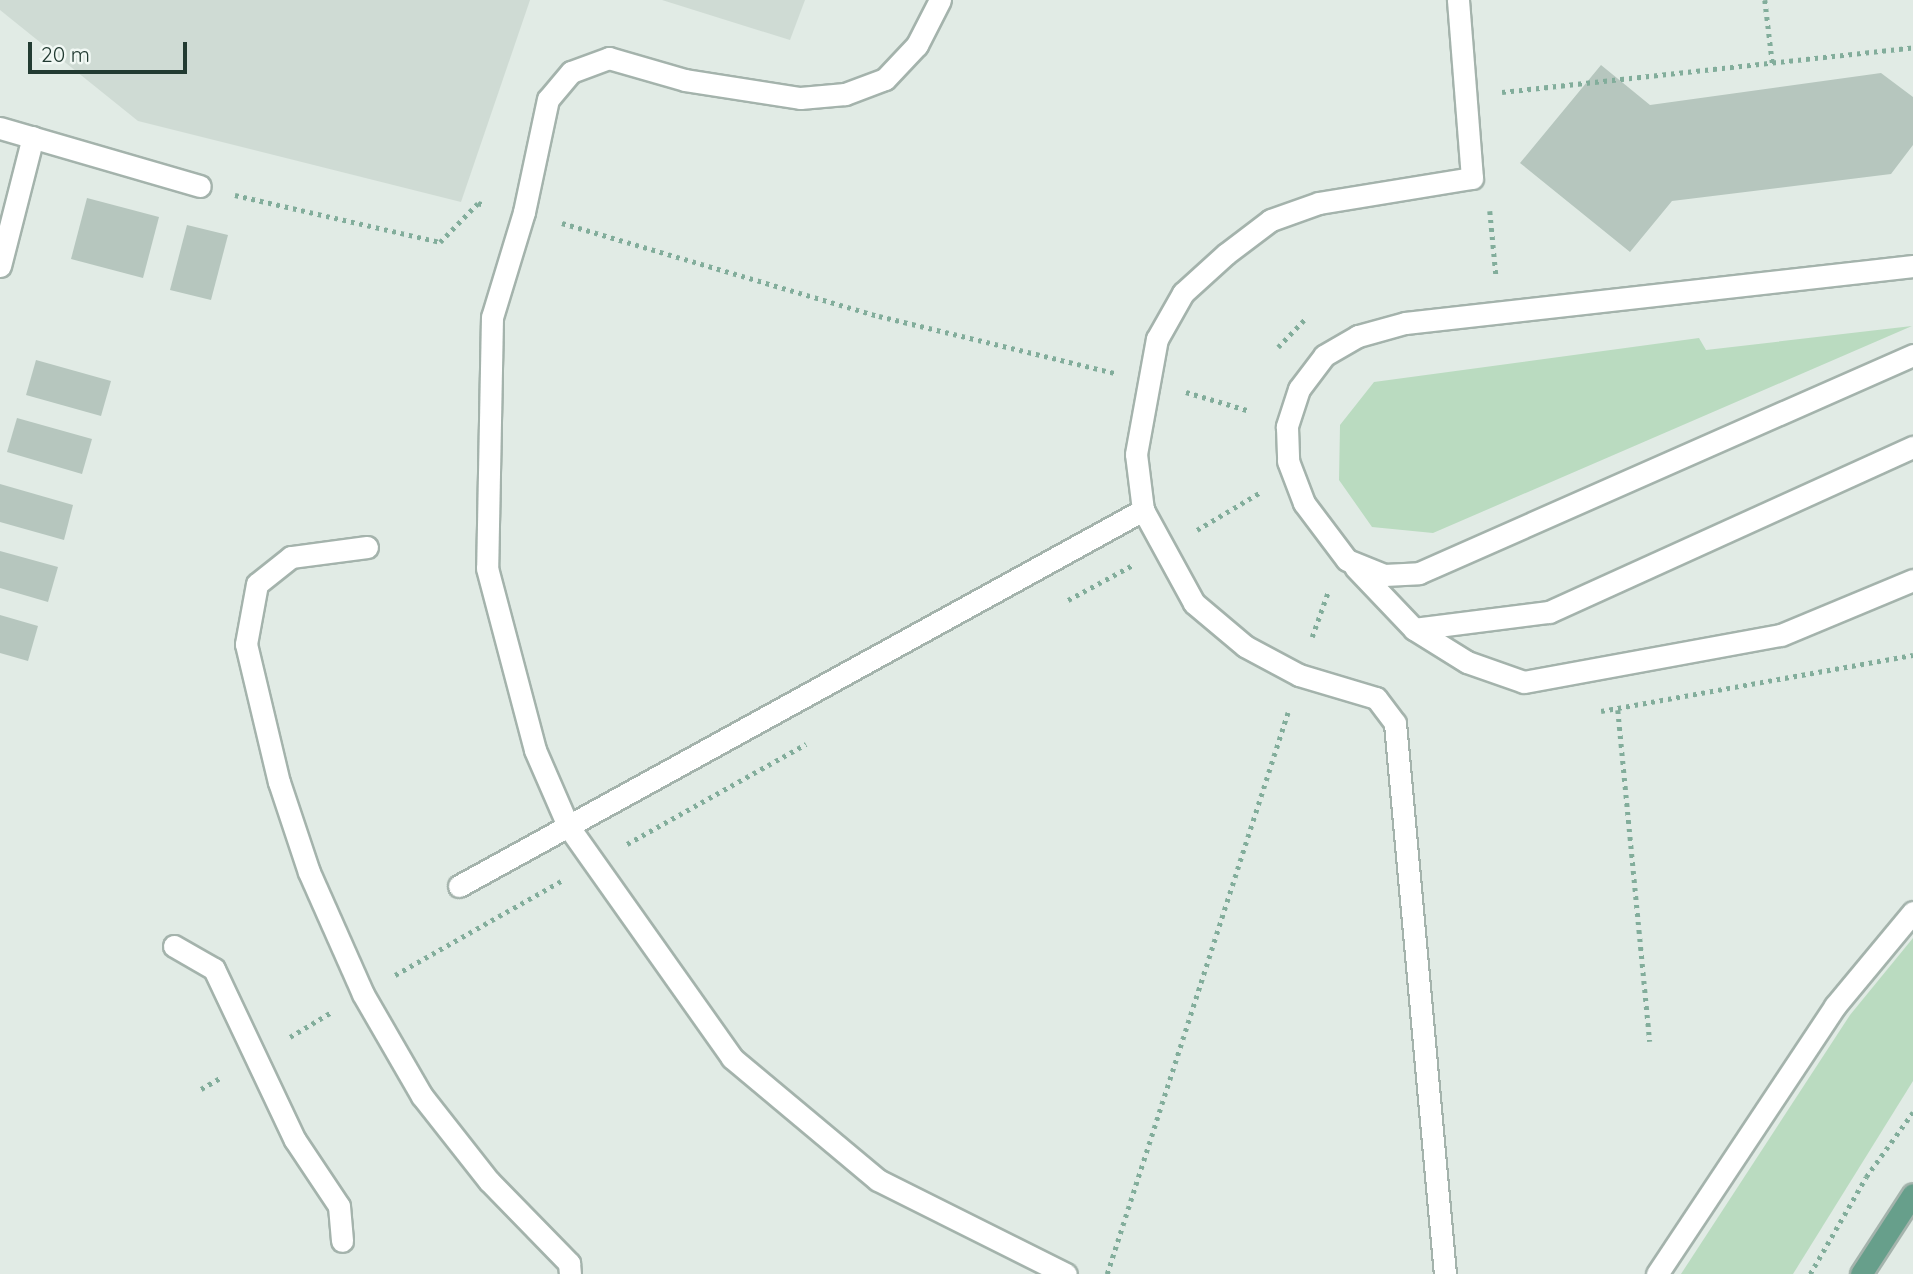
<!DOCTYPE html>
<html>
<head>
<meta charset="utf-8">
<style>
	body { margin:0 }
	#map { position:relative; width:1913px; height:1274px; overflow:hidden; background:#e1ebe5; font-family:Quicksand,sans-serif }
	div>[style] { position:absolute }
	.built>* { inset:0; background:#cfdbd4 }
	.green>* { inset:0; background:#badbc0 }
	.building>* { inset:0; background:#b6c6be }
	.path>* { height:4.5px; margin-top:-2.25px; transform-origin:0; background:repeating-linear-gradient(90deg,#82ad9b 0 3.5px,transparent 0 8.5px) }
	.roads { filter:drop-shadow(2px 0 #a4b3ac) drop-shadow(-2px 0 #a4b3ac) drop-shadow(0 2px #a4b3ac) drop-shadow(0 -2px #a4b3ac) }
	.lane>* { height:21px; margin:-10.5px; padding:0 10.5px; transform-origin:10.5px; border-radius:10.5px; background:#fff }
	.street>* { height:21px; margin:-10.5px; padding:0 10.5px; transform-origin:10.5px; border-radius:10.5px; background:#fff }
	.primary>* { height:21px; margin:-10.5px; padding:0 10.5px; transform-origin:10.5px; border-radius:10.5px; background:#679f8b }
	span { translate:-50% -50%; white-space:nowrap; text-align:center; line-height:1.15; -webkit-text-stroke:5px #f1f8f4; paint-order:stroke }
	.scale { position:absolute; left:28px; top:42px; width:159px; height:32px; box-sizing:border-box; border:4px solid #223b32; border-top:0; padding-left:9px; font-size:21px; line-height:24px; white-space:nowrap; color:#223b32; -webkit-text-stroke:5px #f1f8f4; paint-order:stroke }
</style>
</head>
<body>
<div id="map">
	<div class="built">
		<i style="clip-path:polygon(0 0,530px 0,461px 202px,138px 121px,0 10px)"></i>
		<i style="clip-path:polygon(662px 0,805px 0,790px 40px)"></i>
	</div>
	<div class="green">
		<i style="clip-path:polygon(1912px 326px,1433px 533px,1372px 527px,1339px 480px,1340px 425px,1374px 382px,1699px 338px,1706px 350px)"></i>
		<i style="clip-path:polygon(1913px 938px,1913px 1081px,1793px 1274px,1681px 1274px,1850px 1015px)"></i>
	</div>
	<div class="building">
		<i style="clip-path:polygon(1601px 65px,1650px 105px,1881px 73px,1913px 97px,1913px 145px,1891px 174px,1672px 201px,1630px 252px,1520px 163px)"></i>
		<i style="clip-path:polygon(87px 198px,159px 217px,143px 278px,71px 259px)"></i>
		<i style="clip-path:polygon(187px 225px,228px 235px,211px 300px,170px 290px)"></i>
		<i style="clip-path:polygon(36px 360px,111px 381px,101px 416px,26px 395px)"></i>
		<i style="clip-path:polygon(17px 418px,92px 439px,82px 474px,7px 452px)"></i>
		<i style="clip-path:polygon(0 484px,73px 505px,64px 540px,0 522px)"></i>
		<i style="clip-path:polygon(0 551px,58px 567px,48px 602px,0 588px)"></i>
		<i style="clip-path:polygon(0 615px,38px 626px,28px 661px,0 653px)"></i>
	</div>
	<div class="path">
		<i style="left:1765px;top:0;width:67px;rotate:83.2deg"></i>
		<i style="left:1502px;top:92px;width:413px;rotate:-6.2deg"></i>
		<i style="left:235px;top:195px;width:210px;rotate:12.9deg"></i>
		<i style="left:440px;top:242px;width:54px;rotate:-45.7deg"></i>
		<i style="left:478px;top:203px;width:7px;rotate:16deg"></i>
		<i style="left:1490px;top:211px;width:64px;rotate:84.6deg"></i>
		<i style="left:562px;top:223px;width:330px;rotate:16.4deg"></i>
		<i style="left:879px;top:316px;width:242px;rotate:13.6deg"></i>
		<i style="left:1278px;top:347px;width:39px;rotate:-46deg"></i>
		<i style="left:1186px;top:392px;width:67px;rotate:16.5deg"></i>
		<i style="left:1197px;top:530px;width:72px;rotate:-30.8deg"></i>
		<i style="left:1068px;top:600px;width:72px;rotate:-28.4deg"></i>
		<i style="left:1312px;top:637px;width:48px;rotate:-70.4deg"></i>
		<i style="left:1618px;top:710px;width:333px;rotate:84.5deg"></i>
		<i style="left:1601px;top:711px;width:317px;rotate:-10.2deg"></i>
		<i style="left:627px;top:844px;width:205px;rotate:-29.2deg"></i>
		<i style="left:395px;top:975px;width:191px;rotate:-29.5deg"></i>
		<i style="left:290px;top:1037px;width:47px;rotate:-31deg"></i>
		<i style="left:201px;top:1089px;width:24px;rotate:-30deg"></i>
		<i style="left:1107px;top:1274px;width:590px;rotate:-72.15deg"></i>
		<i style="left:1810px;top:1274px;width:112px;rotate:-60deg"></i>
		<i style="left:1866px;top:1177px;width:80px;rotate:-54.1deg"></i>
	</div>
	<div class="roads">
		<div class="lane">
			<i style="left:940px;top:0;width:51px;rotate:117.1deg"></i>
			<i style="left:917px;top:45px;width:47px;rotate:133.3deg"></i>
			<i style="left:885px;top:79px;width:43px;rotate:159.4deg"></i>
			<i style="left:845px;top:94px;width:45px;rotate:174.9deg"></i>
			<i style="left:800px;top:98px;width:116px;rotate:-171.1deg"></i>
			<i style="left:685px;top:80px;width:79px;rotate:-163.9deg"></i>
			<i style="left:609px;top:58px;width:40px;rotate:159.8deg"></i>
			<i style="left:571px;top:72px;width:35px;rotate:130deg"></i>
			<i style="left:548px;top:99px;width:116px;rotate:102deg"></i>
			<i style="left:524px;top:212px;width:110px;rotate:106.9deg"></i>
			<i style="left:492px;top:317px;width:251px;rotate:91.1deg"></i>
			<i style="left:487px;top:568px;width:188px;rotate:75.2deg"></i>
			<i style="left:535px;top:750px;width:83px;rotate:66.5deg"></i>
			<i style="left:568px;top:826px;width:284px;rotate:54.7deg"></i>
			<i style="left:732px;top:1058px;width:190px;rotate:39.9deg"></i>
			<i style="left:878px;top:1180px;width:210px;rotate:26.6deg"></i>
			<i style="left:1913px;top:266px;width:511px;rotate:173.6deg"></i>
			<i style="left:1405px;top:323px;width:49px;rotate:164.5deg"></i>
			<i style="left:1358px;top:336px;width:39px;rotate:150deg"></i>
			<i style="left:1324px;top:356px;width:41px;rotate:127.1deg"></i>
			<i style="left:1299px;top:389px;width:40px;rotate:108deg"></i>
			<i style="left:1287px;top:427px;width:34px;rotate:88deg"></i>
			<i style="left:1288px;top:461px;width:45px;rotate:69.1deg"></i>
			<i style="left:1304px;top:503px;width:71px;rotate:53deg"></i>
			<i style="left:1347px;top:560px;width:40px;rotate:22deg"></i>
			<i style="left:1384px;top:575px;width:35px;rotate:-3deg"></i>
			<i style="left:1419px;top:573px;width:540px;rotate:-23.81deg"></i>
			<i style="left:367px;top:547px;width:77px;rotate:172.5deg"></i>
			<i style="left:291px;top:557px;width:43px;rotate:141.5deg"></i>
			<i style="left:257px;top:584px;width:61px;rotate:100.4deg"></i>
			<i style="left:246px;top:644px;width:142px;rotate:76.6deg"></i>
			<i style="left:279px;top:782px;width:95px;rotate:71.6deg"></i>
			<i style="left:309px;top:872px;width:133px;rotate:66.1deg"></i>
			<i style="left:363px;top:994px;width:118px;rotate:60deg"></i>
			<i style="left:422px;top:1096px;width:108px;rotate:51.8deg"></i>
			<i style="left:489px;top:1181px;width:115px;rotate:45.7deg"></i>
			<i style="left:569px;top:1263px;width:11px;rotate:85deg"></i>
			<i style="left:1355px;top:567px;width:86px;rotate:46.4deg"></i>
			<i style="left:1414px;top:629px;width:136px;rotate:-7.2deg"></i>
			<i style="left:1549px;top:612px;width:400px;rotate:-24.4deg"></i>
			<i style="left:1414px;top:629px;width:62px;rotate:31.9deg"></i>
			<i style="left:1467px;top:662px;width:60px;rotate:19.3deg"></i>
			<i style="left:1524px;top:682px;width:261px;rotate:-10.4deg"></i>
			<i style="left:1781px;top:635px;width:143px;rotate:-22.6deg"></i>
			<i style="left:459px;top:886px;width:781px;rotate:-28.8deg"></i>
			<i style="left:174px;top:946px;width:46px;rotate:29.9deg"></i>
			<i style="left:214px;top:969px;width:189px;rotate:64.7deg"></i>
			<i style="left:295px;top:1140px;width:79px;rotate:56.3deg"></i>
			<i style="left:339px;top:1206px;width:35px;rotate:85deg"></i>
			<i style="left:1445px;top:1274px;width:553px;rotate:-95.19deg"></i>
			<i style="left:1395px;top:723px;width:31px;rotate:-127deg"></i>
			<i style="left:1376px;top:698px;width:80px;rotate:-163.4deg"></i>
			<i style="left:1299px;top:675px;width:61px;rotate:-151.8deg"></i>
			<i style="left:1245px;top:646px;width:67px;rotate:-139.9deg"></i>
			<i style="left:1194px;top:603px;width:106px;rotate:-118.7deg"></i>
			<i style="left:1143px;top:510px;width:56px;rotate:-97.1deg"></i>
			<i style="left:1136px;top:454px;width:117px;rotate:-79.7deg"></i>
			<i style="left:1157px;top:339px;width:53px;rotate:-60.5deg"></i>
			<i style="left:1183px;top:293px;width:58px;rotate:-42.2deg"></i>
			<i style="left:1226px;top:254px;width:56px;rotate:-37.1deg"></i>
			<i style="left:1271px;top:220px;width:51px;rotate:-19.5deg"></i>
			<i style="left:1319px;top:203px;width:155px;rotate:-9.3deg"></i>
			<i style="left:1472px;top:178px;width:179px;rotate:-94.5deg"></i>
			<i style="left:1657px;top:1274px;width:322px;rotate:-56.4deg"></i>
			<i style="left:1835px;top:1006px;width:122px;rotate:-50.3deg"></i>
		</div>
		<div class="street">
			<i style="left:0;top:128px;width:208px;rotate:16.2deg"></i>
			<i style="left:0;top:266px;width:133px;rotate:-75.7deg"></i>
		</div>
		<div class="primary">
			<i style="left:1861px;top:1274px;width:95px;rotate:-57deg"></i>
		</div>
	</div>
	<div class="scale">20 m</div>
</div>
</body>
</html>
